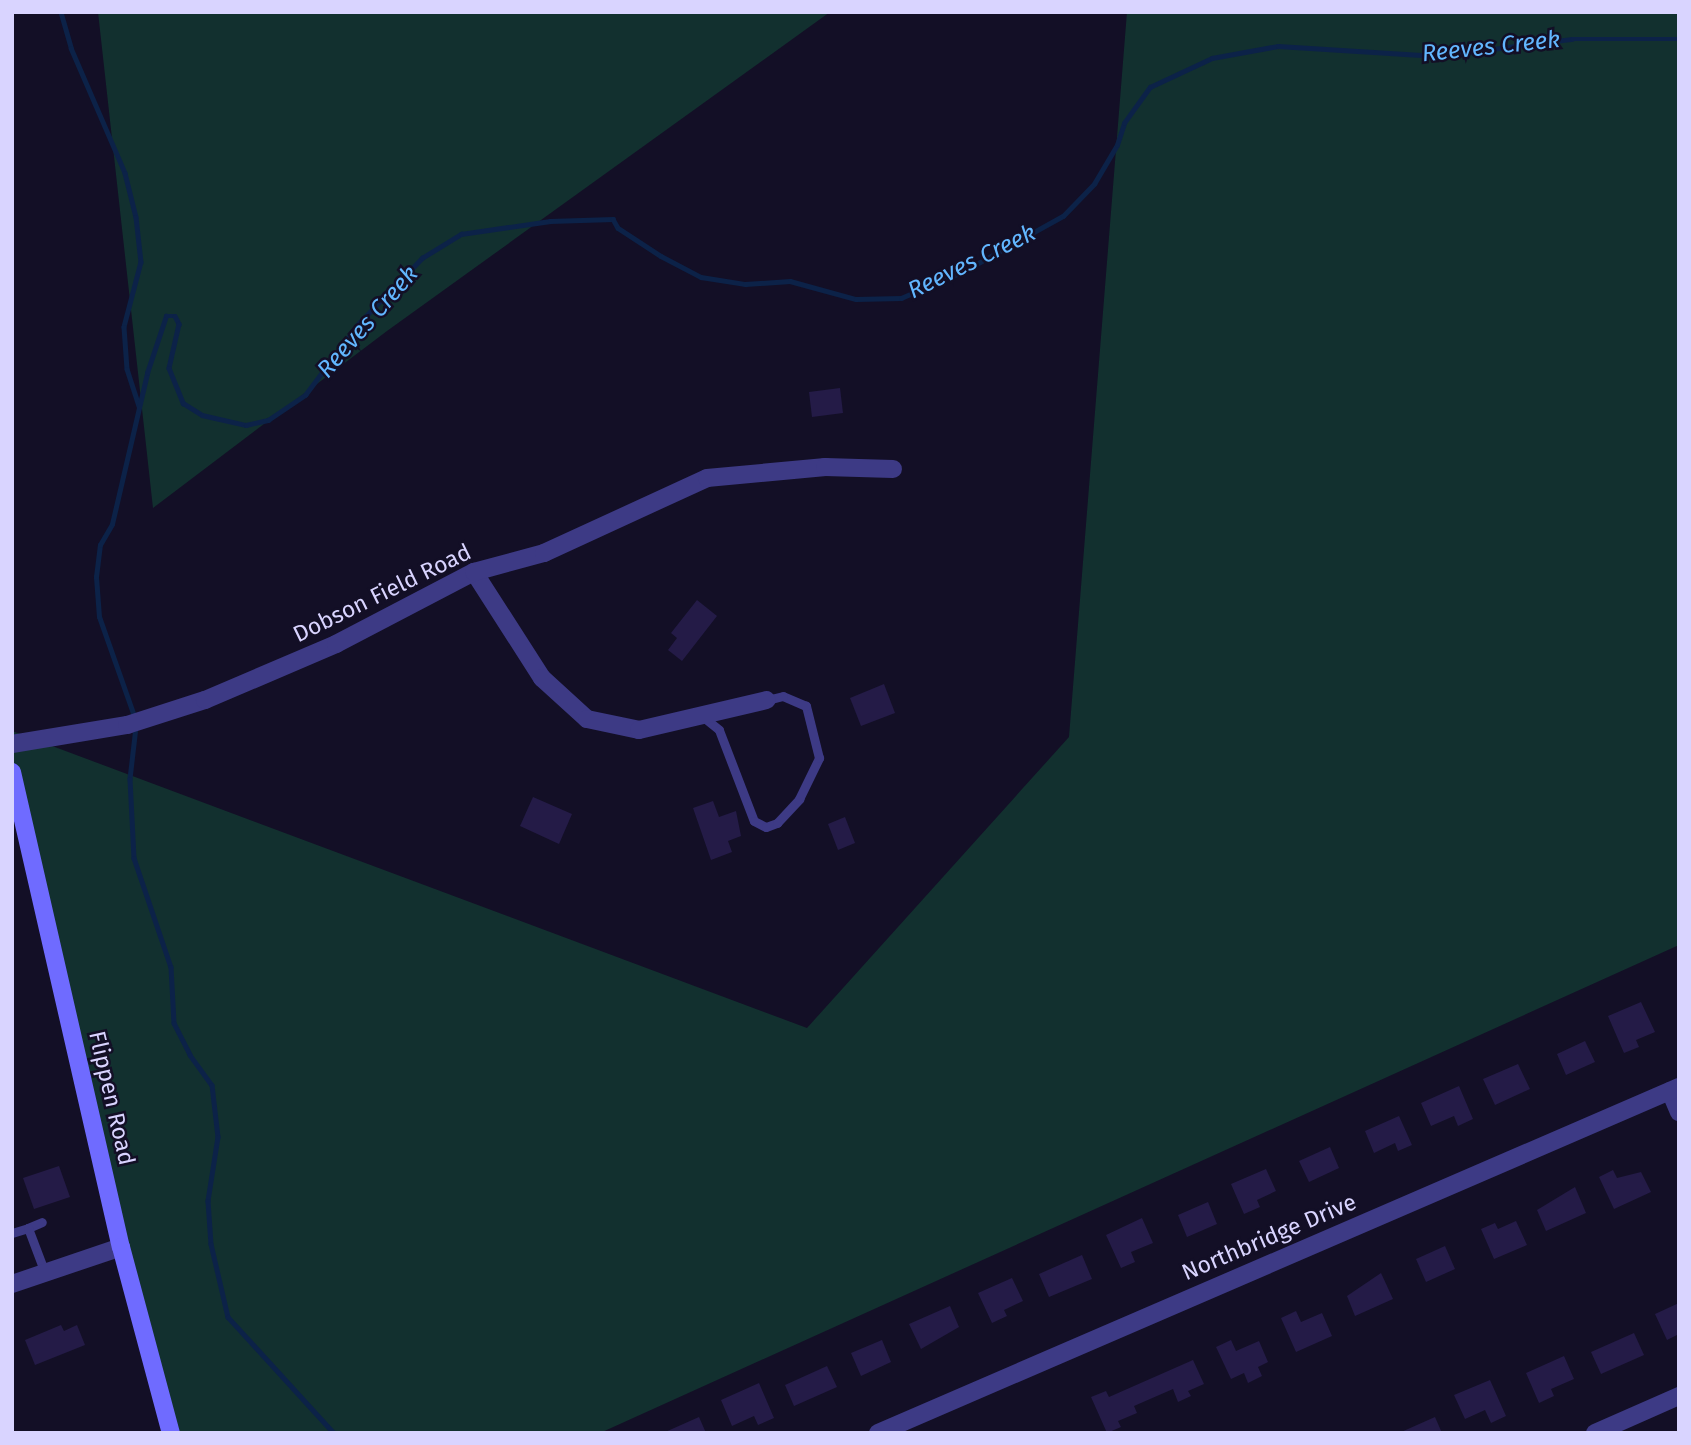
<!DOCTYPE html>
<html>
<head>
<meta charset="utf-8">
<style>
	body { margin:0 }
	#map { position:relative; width:1691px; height:1445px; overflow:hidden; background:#130f26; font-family:"Fira Sans",sans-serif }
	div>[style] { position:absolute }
	.green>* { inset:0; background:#12302f }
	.stream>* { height:4.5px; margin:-2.25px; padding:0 2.25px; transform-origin:2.25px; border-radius:2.25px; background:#0c2248 }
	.building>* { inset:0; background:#241b47 }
	.lane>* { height:9px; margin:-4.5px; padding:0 4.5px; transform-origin:4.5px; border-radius:4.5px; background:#3d3a85 }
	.street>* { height:18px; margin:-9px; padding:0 9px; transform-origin:9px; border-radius:9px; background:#3d3a85 }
	.secondary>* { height:18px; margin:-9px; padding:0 9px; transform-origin:9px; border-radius:9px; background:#6f6bff }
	span { translate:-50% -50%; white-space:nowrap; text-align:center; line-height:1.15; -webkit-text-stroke:5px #130f26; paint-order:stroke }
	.street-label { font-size:23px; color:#d9d4ff }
	.water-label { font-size:24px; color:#62b6ff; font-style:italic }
	.frame { position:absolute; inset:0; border:14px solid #d9d4ff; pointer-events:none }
</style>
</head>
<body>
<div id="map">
	<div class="green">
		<i style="clip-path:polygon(98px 12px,830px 12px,387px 331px,153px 508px)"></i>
		<i style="clip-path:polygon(1127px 12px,1679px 12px,1679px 945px,600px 1433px,174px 1433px,12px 788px,12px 731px,807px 1028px,1069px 737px)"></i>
	</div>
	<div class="stream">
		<i style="left:61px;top:12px;width:37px;rotate:74deg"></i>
		<i style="left:71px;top:48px;width:136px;rotate:66.6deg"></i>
		<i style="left:125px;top:173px;width:45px;rotate:76deg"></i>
		<i style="left:136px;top:217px;width:45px;rotate:83.7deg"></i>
		<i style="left:141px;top:262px;width:67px;rotate:104.7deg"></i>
		<i style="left:124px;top:327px;width:42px;rotate:85.9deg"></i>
		<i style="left:127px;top:369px;width:39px;rotate:72deg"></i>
		<i style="left:135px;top:719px;width:108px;rotate:-109.4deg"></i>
		<i style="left:99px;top:617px;width:40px;rotate:-94.3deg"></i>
		<i style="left:96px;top:577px;width:32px;rotate:-83deg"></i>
		<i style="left:100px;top:545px;width:24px;rotate:-60deg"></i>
		<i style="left:112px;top:524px;width:155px;rotate:-76.9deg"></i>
		<i style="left:147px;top:373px;width:60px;rotate:-71.6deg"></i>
		<i style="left:166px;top:316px;width:9px"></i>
		<i style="left:175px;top:316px;width:9px;rotate:63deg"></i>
		<i style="left:179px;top:324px;width:45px;rotate:102.8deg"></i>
		<i style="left:169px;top:368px;width:38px;rotate:68deg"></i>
		<i style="left:183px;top:403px;width:22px;rotate:32deg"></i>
		<i style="left:202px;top:415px;width:45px;rotate:12.8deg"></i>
		<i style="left:246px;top:425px;width:23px;rotate:-13deg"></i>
		<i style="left:268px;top:420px;width:45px;rotate:-34deg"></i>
		<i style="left:305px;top:395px;width:90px;rotate:-53.1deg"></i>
		<i style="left:359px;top:323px;width:91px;rotate:-45.9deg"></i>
		<i style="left:422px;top:258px;width:46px;rotate:-31.6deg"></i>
		<i style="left:461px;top:234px;width:90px;rotate:-8.3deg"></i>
		<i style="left:550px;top:221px;width:63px;rotate:-1.8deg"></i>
		<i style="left:613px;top:219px;width:10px;rotate:61deg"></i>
		<i style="left:618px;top:228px;width:51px;rotate:33.1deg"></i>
		<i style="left:661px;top:256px;width:45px;rotate:27.7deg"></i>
		<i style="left:701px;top:277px;width:45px;rotate:9deg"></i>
		<i style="left:745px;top:284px;width:45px;rotate:-3.8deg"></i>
		<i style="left:790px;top:281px;width:68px;rotate:15.3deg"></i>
		<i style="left:856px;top:299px;width:45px;rotate:-1.3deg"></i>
		<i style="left:901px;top:298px;width:69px;rotate:-23.2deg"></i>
		<i style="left:964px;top:271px;width:113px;rotate:-29.1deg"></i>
		<i style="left:1063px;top:216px;width:45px;rotate:-45.9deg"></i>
		<i style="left:1094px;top:184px;width:45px;rotate:-59.5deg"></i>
		<i style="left:1117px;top:145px;width:23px;rotate:-72deg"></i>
		<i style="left:1124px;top:123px;width:44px;rotate:-54.2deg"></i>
		<i style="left:1150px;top:87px;width:68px;rotate:-25.1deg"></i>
		<i style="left:1212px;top:58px;width:67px;rotate:-10.3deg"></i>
		<i style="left:1278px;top:46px;width:159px;rotate:3.6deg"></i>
		<i style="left:1437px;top:56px;width:136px;rotate:-7.2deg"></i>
		<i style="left:1572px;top:39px;width:107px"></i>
		<i style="left:136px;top:727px;width:52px;rotate:96.6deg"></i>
		<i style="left:130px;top:779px;width:79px;rotate:87.1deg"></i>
		<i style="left:134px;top:858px;width:115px;rotate:71.3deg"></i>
		<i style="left:171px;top:967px;width:56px;rotate:86.9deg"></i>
		<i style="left:174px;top:1023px;width:36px;rotate:63deg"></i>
		<i style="left:190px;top:1055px;width:37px;rotate:54deg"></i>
		<i style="left:212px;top:1085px;width:52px;rotate:83.4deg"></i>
		<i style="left:218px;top:1137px;width:65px;rotate:98.9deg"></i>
		<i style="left:208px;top:1201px;width:43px;rotate:86deg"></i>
		<i style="left:211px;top:1244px;width:75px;rotate:76.9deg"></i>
		<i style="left:228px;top:1317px;width:157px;rotate:47.6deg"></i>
	</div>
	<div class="building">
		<i style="clip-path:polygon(840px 388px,843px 413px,812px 417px,809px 392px)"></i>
		<i style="clip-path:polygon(697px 600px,717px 616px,682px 661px,668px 650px,677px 638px,671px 633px)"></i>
		<i style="clip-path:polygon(884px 684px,895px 713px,861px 726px,850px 698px)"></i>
		<i style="clip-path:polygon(533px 797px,572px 814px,559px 844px,520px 826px)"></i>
		<i style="clip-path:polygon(713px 801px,719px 817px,736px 811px,741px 836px,728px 841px,732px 852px,711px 860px,693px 808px)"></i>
		<i style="clip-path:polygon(845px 817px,855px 843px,838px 850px,828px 824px)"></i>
		<i style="clip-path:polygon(1641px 1002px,1655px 1032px,1636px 1040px,1639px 1047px,1624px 1053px,1608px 1016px)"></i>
		<i style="clip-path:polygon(1585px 1041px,1595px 1062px,1566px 1075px,1557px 1054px)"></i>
		<i style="clip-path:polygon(1518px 1064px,1530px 1089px,1495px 1105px,1483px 1079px)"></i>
		<i style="clip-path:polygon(1459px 1086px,1473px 1119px,1458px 1126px,1454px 1116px,1431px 1126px,1421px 1103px)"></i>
		<i style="clip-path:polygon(1399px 1116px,1412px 1145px,1398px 1151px,1395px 1143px,1374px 1153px,1365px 1131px)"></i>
		<i style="clip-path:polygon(1330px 1147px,1339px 1168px,1309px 1182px,1299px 1161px)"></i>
		<i style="clip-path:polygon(59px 1166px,70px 1197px,34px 1209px,23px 1178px)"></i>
		<i style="clip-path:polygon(1266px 1169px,1276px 1191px,1257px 1200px,1260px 1207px,1244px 1214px,1231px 1184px)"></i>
		<i style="clip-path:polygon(1613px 1170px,1617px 1178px,1641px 1172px,1651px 1192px,1614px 1209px,1599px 1177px)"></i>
		<i style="clip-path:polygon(1575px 1187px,1586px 1213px,1546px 1231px,1537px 1210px)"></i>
		<i style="clip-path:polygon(1208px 1202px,1217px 1224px,1187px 1237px,1178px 1215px)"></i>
		<i style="clip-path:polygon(1142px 1218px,1153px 1243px,1131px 1252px,1135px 1262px,1121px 1268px,1106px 1235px)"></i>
		<i style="clip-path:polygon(1516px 1221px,1527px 1245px,1494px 1259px,1481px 1229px,1495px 1223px,1498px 1229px)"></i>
		<i style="clip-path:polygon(1445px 1246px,1455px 1269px,1426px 1282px,1416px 1259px)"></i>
		<i style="clip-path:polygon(1082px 1255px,1092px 1279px,1049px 1297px,1039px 1274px)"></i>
		<i style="clip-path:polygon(1381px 1273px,1393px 1299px,1355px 1316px,1347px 1296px)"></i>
		<i style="clip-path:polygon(1012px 1278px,1023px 1301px,1004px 1310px,1007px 1316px,992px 1323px,978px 1293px)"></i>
		<i style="clip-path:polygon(1679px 1303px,1679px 1334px,1667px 1340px,1655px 1314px)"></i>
		<i style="clip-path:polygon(950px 1306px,959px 1327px,921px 1349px,909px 1324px)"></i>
		<i style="clip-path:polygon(1296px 1311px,1301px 1322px,1322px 1313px,1332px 1336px,1296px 1352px,1281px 1318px)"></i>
		<i style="clip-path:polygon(61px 1325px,64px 1331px,77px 1325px,85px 1345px,35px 1365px,25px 1340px)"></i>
		<i style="clip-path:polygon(1634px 1333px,1644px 1355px,1601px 1374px,1591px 1352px)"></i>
		<i style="clip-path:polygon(882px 1340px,891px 1362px,861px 1376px,851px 1353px)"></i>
		<i style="clip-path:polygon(1231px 1340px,1236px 1351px,1259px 1341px,1268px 1362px,1258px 1367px,1262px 1376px,1248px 1383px,1244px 1373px,1231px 1379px,1216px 1347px)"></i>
		<i style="clip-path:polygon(1564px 1356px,1574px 1379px,1551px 1389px,1554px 1396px,1539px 1403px,1526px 1373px)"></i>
		<i style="clip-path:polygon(1193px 1360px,1204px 1384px,1188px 1391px,1191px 1396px,1178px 1402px,1173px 1389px,1134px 1406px,1137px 1413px,1118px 1421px,1121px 1427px,1107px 1433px,1091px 1397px,1106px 1391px,1109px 1397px)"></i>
		<i style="clip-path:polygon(827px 1366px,837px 1387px,794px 1406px,785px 1385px)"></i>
		<i style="clip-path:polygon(1490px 1380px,1506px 1416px,1491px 1423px,1485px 1410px,1465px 1419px,1454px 1395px)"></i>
		<i style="clip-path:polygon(759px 1383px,774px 1418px,758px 1425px,754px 1416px,732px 1426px,721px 1400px)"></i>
		<i style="clip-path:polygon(699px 1417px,706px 1433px,663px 1433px)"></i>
		<i style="clip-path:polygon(1435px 1417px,1442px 1433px,1399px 1433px)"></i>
	</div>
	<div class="lane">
		<i style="left:702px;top:716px;width:22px;rotate:39deg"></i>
		<i style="left:719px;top:730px;width:97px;rotate:69deg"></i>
		<i style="left:754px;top:821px;width:13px;rotate:27deg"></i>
		<i style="left:766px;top:827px;width:12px;rotate:-20deg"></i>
		<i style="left:777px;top:823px;width:33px;rotate:-47deg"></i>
		<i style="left:799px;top:799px;width:46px;rotate:-64deg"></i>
		<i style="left:819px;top:758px;width:54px;rotate:-104deg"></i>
		<i style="left:806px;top:706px;width:25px;rotate:-157deg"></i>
		<i style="left:783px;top:696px;width:16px;rotate:166deg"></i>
		<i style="left:28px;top:1228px;width:15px;rotate:-23deg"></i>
		<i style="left:12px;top:1233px;width:17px;rotate:-17deg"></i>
		<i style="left:28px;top:1228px;width:48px;rotate:69.3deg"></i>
	</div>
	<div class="street">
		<i style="left:474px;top:572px;width:126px;rotate:57.3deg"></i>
		<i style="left:542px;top:678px;width:61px;rotate:42.3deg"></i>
		<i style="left:587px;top:719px;width:53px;rotate:11.9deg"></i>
		<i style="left:639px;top:730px;width:131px;rotate:-13.2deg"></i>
		<i style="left:12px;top:744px;width:117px;rotate:-9.4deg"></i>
		<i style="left:127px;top:725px;width:82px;rotate:-17.8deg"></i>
		<i style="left:205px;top:700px;width:142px;rotate:-23.1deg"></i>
		<i style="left:336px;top:644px;width:156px;rotate:-27.6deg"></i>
		<i style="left:474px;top:572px;width:73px;rotate:-15.2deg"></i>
		<i style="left:544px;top:553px;width:179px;rotate:-24.7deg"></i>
		<i style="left:707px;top:478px;width:119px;rotate:-5.3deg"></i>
		<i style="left:825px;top:467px;width:68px;rotate:1.7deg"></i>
		<i style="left:1670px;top:1091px;width:23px;rotate:67deg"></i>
		<i style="left:12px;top:1284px;width:115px;rotate:-18.7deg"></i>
		<i style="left:878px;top:1433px;width:873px;rotate:-23.36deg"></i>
		<i style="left:1595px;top:1433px;width:92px;rotate:-23.8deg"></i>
	</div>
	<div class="secondary">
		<i style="left:12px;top:772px;width:487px;rotate:77.1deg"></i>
		<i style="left:121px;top:1247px;width:193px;rotate:75deg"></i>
	</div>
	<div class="street-label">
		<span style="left:382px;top:593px;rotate:-26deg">Dobson Field Road</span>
		<span style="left:112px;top:1098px;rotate:77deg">Flippen Road</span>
		<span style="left:1269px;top:1237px;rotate:-23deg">Northbridge Drive</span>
	</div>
	<div class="water-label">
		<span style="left:1491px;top:47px;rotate:-6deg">Reeves Creek</span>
		<span style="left:972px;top:262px;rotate:-26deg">Reeves Creek</span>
		<span style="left:368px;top:322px;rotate:-49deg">Reeves Creek</span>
	</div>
	<div class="frame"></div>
</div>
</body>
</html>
